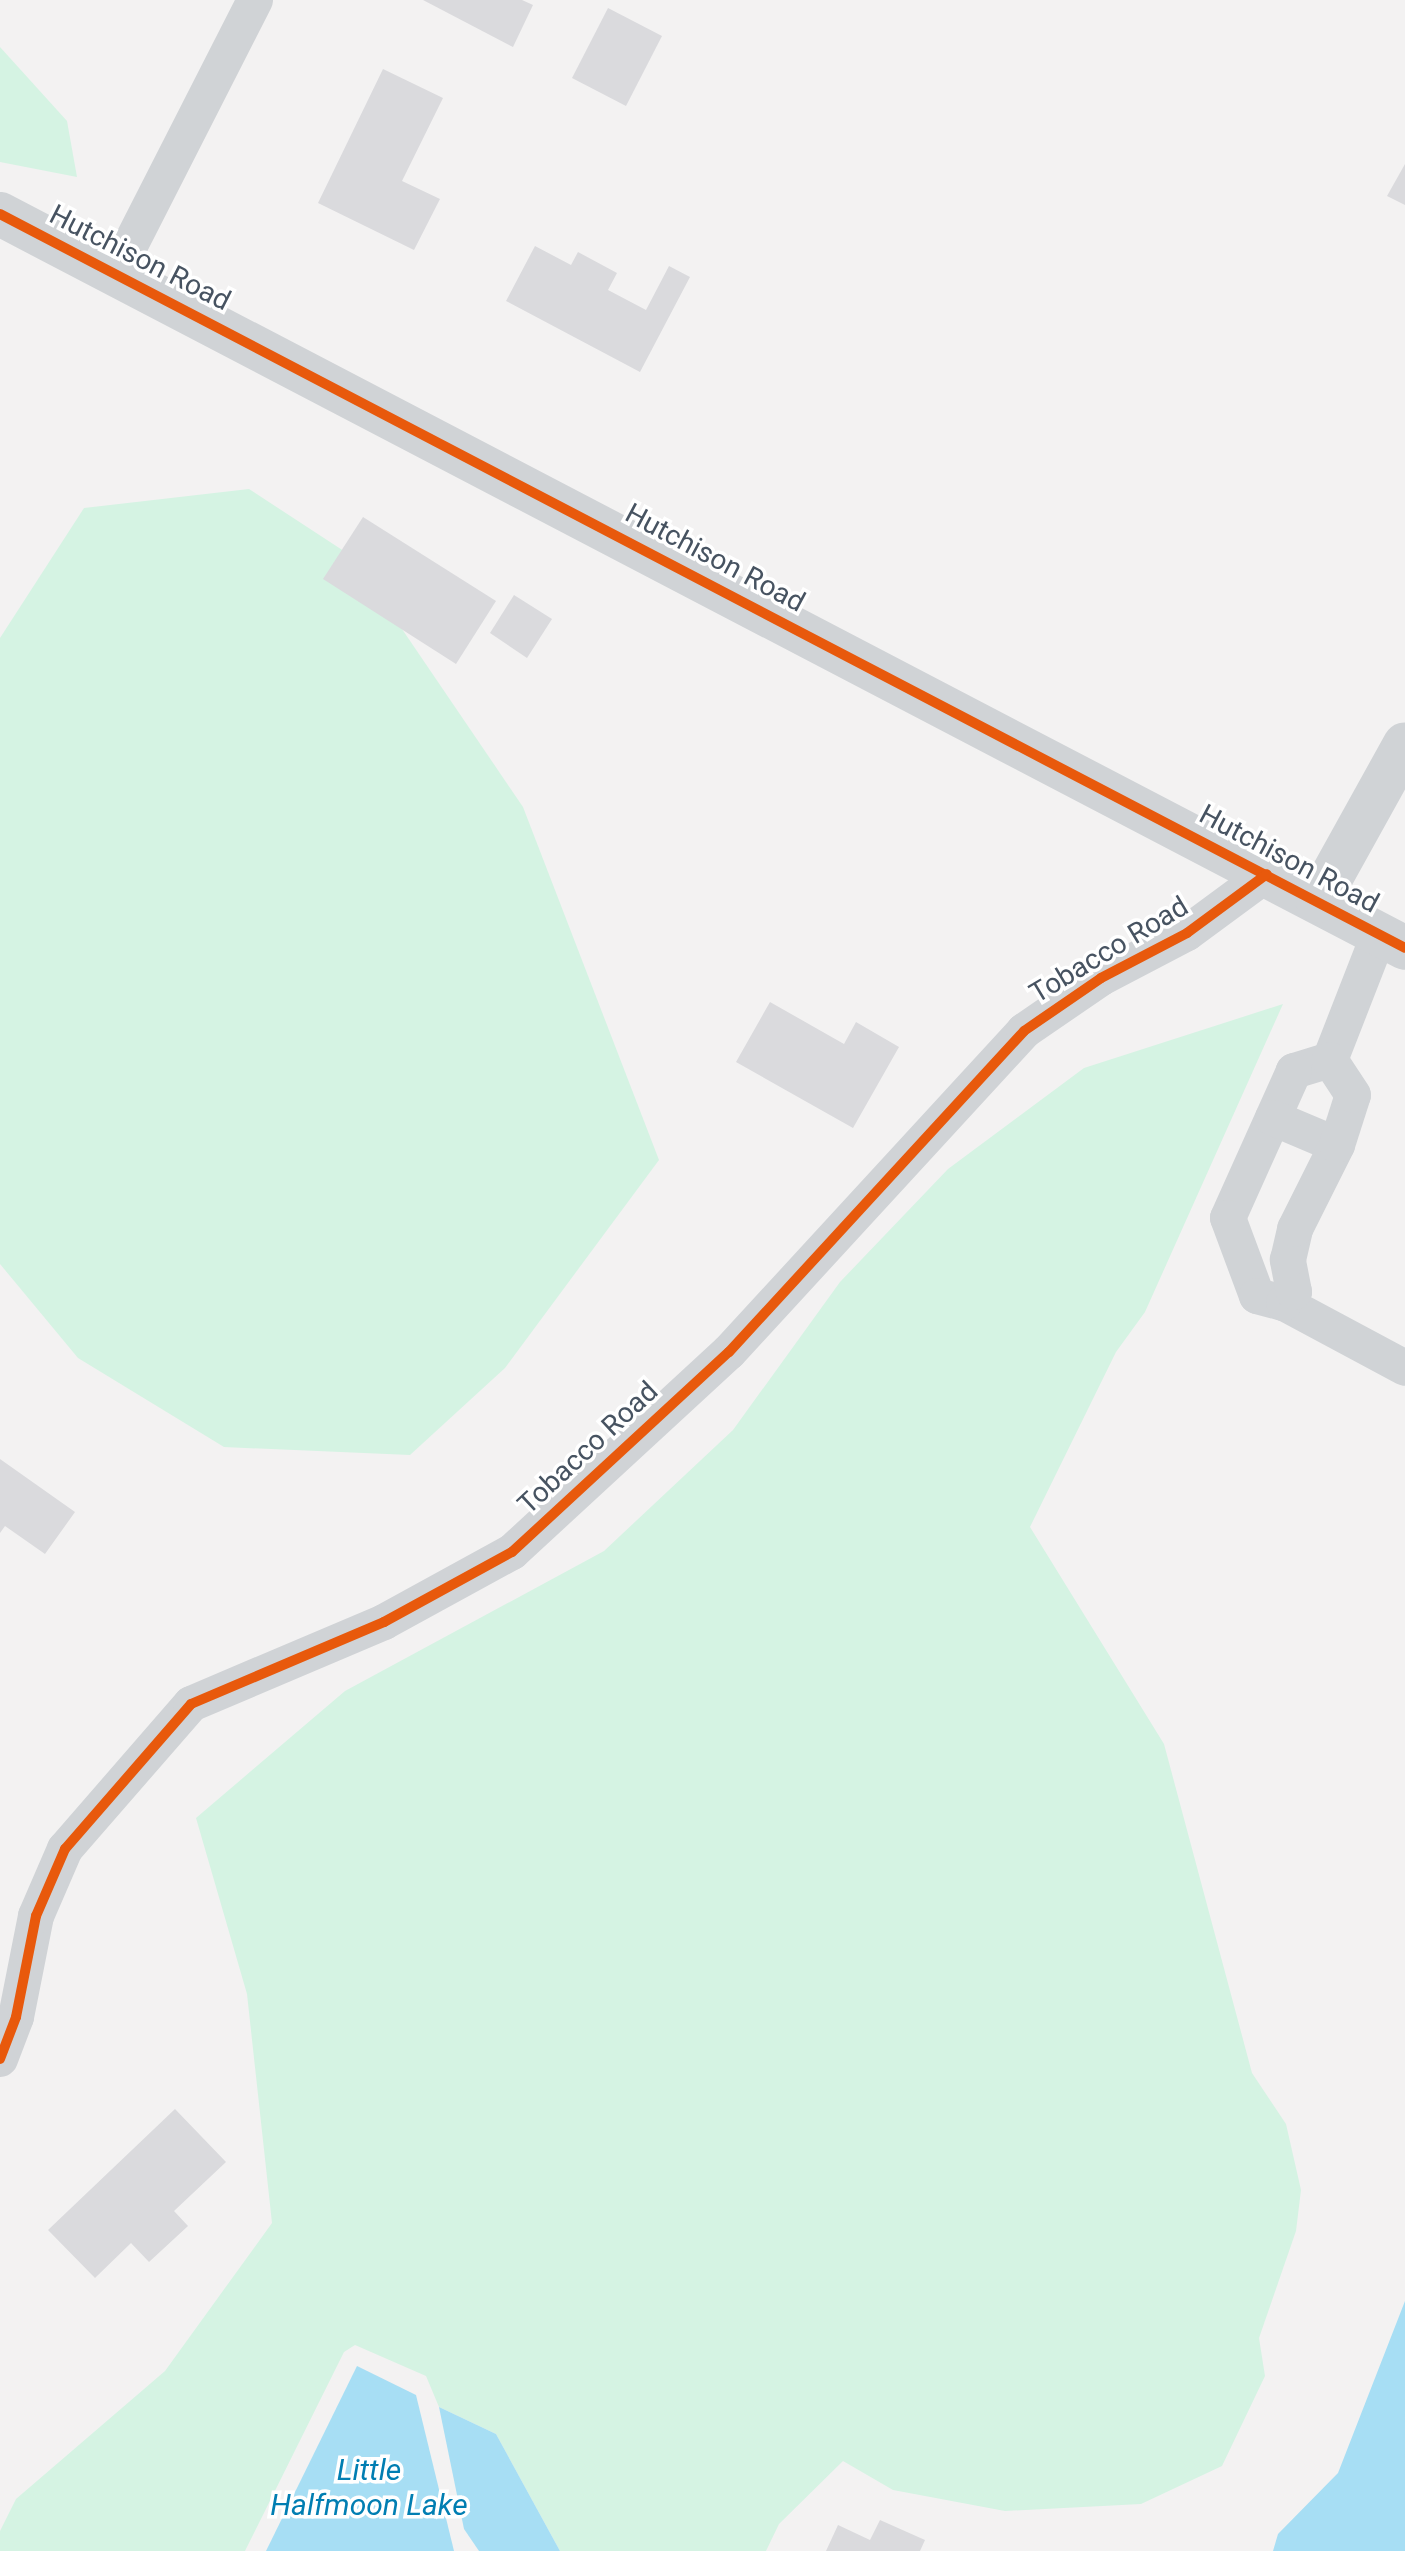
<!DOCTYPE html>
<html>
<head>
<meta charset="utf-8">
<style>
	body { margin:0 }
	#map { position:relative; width:1405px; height:2551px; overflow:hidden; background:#f3f2f2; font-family:Roboto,sans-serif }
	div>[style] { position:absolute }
	.green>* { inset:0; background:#d5f3e3 }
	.water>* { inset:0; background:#a7def4 }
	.building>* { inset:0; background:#dadadd }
	.minor>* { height:36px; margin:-18px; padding:0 18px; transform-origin:18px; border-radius:18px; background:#d0d3d6 }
	.tertiary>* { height:44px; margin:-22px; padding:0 22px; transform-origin:22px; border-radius:22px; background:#d0d3d6 }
	.cycleway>* { height:10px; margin:-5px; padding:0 5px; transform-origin:5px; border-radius:5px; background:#e8590c }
	span { translate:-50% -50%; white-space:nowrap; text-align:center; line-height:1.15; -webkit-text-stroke:7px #fff; paint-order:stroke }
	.street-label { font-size:28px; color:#475361 }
	.water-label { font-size:30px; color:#017eb2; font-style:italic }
</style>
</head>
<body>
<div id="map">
	<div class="green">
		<i style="clip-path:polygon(0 47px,67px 121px,77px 177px,0 162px)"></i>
		<i style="clip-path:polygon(249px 489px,353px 557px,523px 807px,659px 1160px,505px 1368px,410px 1455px,224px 1447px,78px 1358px,0 1264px,0 638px,84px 508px)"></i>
		<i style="clip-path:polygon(1283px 1004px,1145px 1312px,1116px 1352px,1030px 1527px,1164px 1744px,1252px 2073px,1286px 2124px,1301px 2190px,1296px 2231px,1259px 2338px,1265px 2376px,1222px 2466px,1141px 2504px,1005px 2511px,893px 2490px,843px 2461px,779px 2524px,766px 2551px,560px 2551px,496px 2434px,439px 2407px,426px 2376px,355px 2345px,344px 2352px,245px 2551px,0 2551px,0 2531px,16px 2499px,165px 2371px,272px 2223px,247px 1994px,196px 1818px,345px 1691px,604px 1551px,733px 1430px,840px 1282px,948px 1169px,1084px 1068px)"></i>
	</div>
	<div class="water">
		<i style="clip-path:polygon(1405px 2301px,1405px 2551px,1273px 2551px,1278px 2534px,1338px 2473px)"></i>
		<i style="clip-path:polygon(357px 2366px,416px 2395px,454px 2551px,266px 2551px)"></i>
		<i style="clip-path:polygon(439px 2407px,496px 2434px,560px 2551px,479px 2551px,464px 2529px)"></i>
	</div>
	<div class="building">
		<i style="clip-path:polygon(423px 0,522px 0,533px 5px,513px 47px)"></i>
		<i style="clip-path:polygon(608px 8px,662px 36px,626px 106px,572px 78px)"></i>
		<i style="clip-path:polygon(383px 69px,443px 98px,402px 181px,440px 199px,414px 250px,318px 203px)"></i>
		<i style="clip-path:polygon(1405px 164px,1405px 205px,1387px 196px)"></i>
		<i style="clip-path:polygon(535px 246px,571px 265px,578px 252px,617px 273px,608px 290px,646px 310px,669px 266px,690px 277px,640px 372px,506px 301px)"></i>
		<i style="clip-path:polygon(363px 517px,496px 601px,456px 664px,323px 579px)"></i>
		<i style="clip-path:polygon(514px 595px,552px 619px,527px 658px,490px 633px)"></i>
		<i style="clip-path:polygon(770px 1002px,844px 1044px,856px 1022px,899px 1047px,853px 1128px,736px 1062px)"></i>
		<i style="clip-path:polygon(0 1459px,75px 1512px,45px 1554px,5px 1526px,0 1533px)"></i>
		<i style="clip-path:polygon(175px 2109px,226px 2162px,174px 2211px,188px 2226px,149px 2262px,131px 2243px,95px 2278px,48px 2230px)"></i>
		<i style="clip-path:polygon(880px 2520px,925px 2540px,920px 2551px,826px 2551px,838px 2525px,870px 2540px)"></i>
	</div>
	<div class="minor">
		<i style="left:117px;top:271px;width:304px;rotate:-63deg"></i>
		<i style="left:1330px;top:1060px;width:38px;rotate:163deg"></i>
		<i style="left:1294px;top:1071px;width:161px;rotate:114.2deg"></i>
		<i style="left:1228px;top:1218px;width:83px;rotate:69.6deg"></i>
		<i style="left:1257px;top:1296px;width:28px;rotate:15deg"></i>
		<i style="left:1284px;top:1303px;width:137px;rotate:28.2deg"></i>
		<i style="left:1330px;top:1060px;width:135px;rotate:-68.7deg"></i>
		<i style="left:1273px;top:1118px;width:69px;rotate:22.9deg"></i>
		<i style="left:1284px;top:1303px;width:15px;rotate:-48deg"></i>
		<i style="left:1294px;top:1292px;width:33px;rotate:-101deg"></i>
		<i style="left:1288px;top:1260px;width:32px;rotate:-77deg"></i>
		<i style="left:1295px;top:1229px;width:94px;rotate:-63.4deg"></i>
		<i style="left:1337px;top:1145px;width:52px;rotate:-72.3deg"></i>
		<i style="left:1353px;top:1095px;width:42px;rotate:-123.3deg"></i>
		<i style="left:0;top:2059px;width:45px;rotate:-69.1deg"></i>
		<i style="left:16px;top:2017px;width:103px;rotate:-78.8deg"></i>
		<i style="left:36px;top:1916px;width:73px;rotate:-66.6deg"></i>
		<i style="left:65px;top:1849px;width:192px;rotate:-49deg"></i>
		<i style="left:191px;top:1704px;width:210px;rotate:-23deg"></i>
		<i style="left:384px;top:1622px;width:146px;rotate:-28.7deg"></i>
		<i style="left:512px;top:1552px;width:295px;rotate:-42.7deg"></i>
		<i style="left:729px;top:1352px;width:436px;rotate:-47.4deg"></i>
		<i style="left:1024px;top:1031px;width:93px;rotate:-34.5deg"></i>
		<i style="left:1101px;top:978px;width:97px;rotate:-27.6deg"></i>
		<i style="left:1187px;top:933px;width:99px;rotate:-36.4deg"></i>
	</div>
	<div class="tertiary">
		<i style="left:0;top:214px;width:1585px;rotate:27.58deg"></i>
		<i style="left:1318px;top:901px;width:179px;rotate:-61deg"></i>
	</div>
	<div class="cycleway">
		<i style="left:0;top:214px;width:1585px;rotate:27.58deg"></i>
		<i style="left:0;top:2059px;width:45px;rotate:-69.1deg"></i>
		<i style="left:16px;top:2017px;width:103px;rotate:-78.8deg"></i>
		<i style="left:36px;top:1916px;width:73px;rotate:-66.6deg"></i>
		<i style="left:65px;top:1849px;width:192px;rotate:-49deg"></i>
		<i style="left:191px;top:1704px;width:210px;rotate:-23deg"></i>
		<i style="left:384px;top:1622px;width:146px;rotate:-28.7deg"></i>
		<i style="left:512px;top:1552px;width:295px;rotate:-42.7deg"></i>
		<i style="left:729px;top:1352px;width:436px;rotate:-47.4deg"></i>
		<i style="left:1024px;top:1031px;width:93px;rotate:-34.5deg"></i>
		<i style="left:1101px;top:978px;width:97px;rotate:-27.6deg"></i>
		<i style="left:1187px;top:933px;width:99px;rotate:-36.4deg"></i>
	</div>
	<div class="street-label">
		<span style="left:140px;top:258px;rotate:27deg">Hutchison Road</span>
		<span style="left:715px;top:558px;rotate:28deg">Hutchison Road</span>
		<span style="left:1289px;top:859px;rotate:28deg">Hutchison Road</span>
		<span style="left:1109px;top:950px;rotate:-31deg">Tobacco Road</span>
		<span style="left:588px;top:1448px;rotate:-43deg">Tobacco Road</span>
	</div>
	<div class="water-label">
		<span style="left:369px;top:2487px">Little<br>Halfmoon Lake</span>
	</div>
</div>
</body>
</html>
